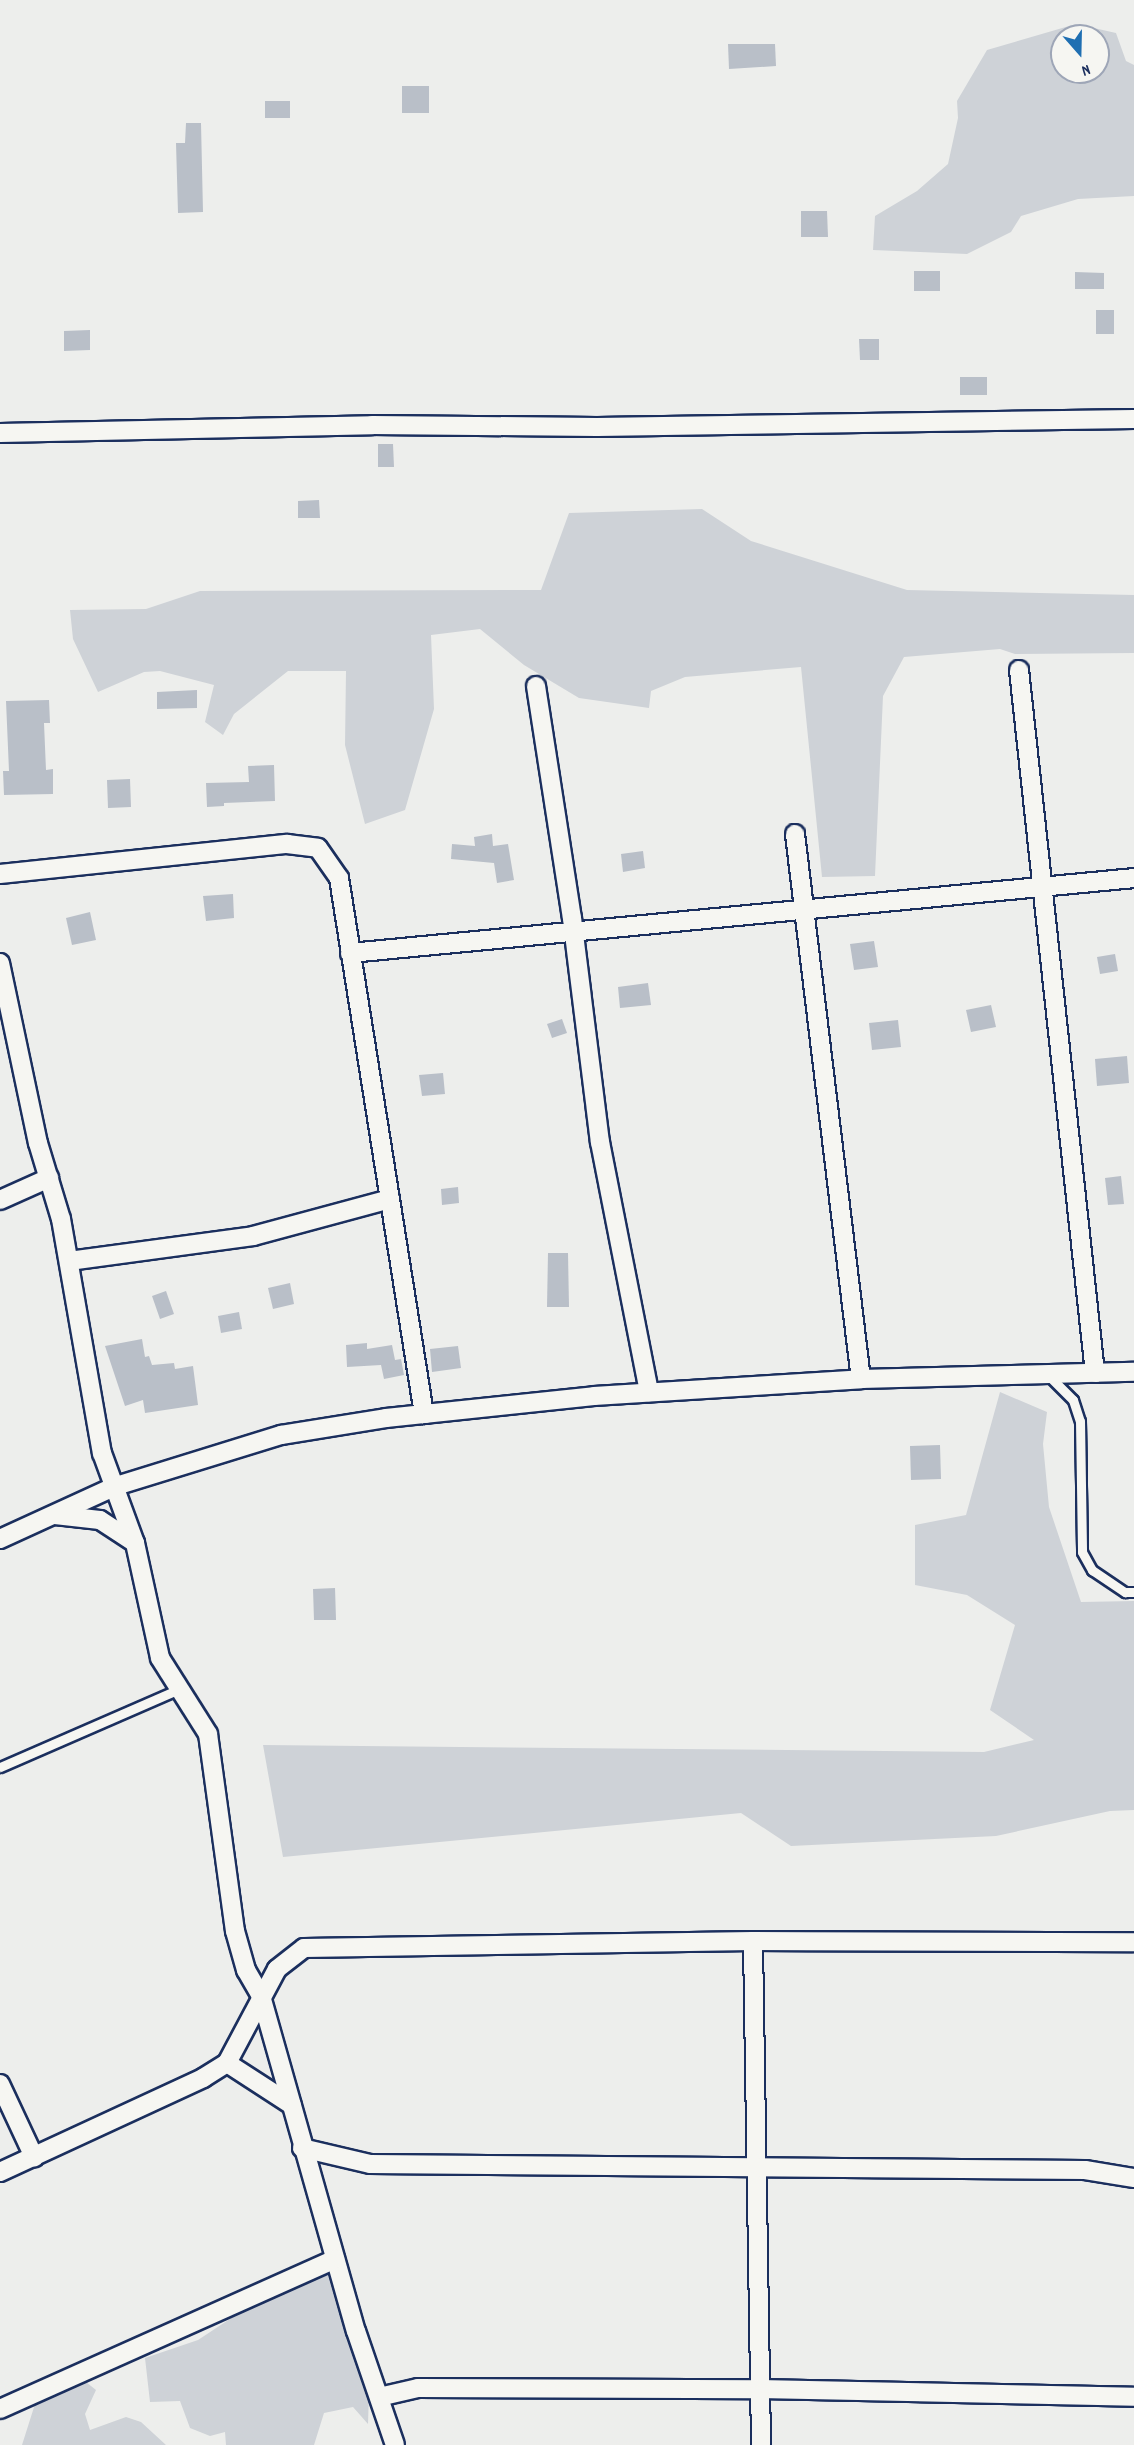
<!DOCTYPE html>
<html>
<head>
<meta charset="utf-8">
<style>
	body { margin:0 }
	#map { position:relative; width:1134px; height:2445px; overflow:hidden; background:#edeeec; font-family:Dekko,sans-serif }
	div>[style] { position:absolute }
	.green>* { inset:0; background:#ced2d7 }
	.building>* { inset:0; background:#b9bfc8 }
	.roads { filter:drop-shadow(2px 0 #1b2f5e) drop-shadow(-2px 0 #1b2f5e) drop-shadow(0 2px #1b2f5e) drop-shadow(0 -2px #1b2f5e) }
	.service>* { height:9px; margin:-4.5px; padding:0 4.5px; transform-origin:4.5px; border-radius:4.5px; background:#f6f6f2 }
	.minor>* { height:18px; margin:-9px; padding:0 9px; transform-origin:9px; border-radius:9px; background:#f6f6f2 }
	span { translate:-50% -50%; white-space:nowrap; text-align:center; line-height:1.15; -webkit-text-stroke:5px #f6f6f2; paint-order:stroke }
	.north { position:absolute; left:1050px; top:24px; width:60px; height:60px; box-sizing:border-box; background:#f6f6f2; border:2px solid #9ea6b7; border-radius:50%; rotate:160deg; font-size:16px; font-weight:700; line-height:24px; text-align:center; color:#1b2f5e }
	.north::after { content:''; display:block; margin:auto; width:21px; height:27px; background:#1f6fb2; clip-path:polygon(50% 0,100% 100%,50% 72%,0 100%) }
</style>
</head>
<body>
<div id="map">
	<div class="green">
		<i style="clip-path:polygon(evenodd,1076px 24px,1116px 33px,1126px 61px,1134px 65px,1134px 196px,1078px 199px,1021px 216px,1011px 232px,967px 254px,873px 250px,875px 216px,917px 191px,948px 164px,958px 118px,957px 101px,987px 50px,1076px 24px,1062px 36px,1098px 36px,1098px 72px,1062px 72px,1062px 36px)"></i>
		<i style="clip-path:polygon(702px 509px,751px 541px,907px 590px,1134px 595px,1134px 653px,1015px 654px,1000px 649px,904px 657px,883px 696px,875px 876px,822px 877px,801px 667px,685px 677px,651px 691px,649px 708px,579px 698px,524px 665px,480px 629px,431px 635px,434px 709px,405px 810px,365px 824px,345px 745px,346px 671px,288px 671px,234px 714px,223px 735px,205px 722px,214px 685px,160px 671px,144px 672px,98px 692px,73px 639px,70px 610px,146px 609px,200px 591px,541px 590px,569px 513px)"></i>
		<i style="clip-path:polygon(1000px 1392px,1047px 1412px,1043px 1444px,1049px 1507px,1081px 1602px,1134px 1601px,1134px 1810px,1110px 1811px,996px 1836px,791px 1846px,741px 1813px,283px 1857px,263px 1745px,984px 1752px,1034px 1740px,990px 1710px,1015px 1625px,967px 1595px,915px 1585px,915px 1525px,966px 1515px)"></i>
		<i style="clip-path:polygon(330px 2275px,341px 2289px,369px 2393px,368px 2424px,353px 2407px,324px 2413px,314px 2445px,226px 2445px,225px 2432px,210px 2436px,190px 2428px,180px 2401px,150px 2402px,145px 2358px,198px 2340px,280px 2286px)"></i>
		<i style="clip-path:polygon(81px 2378px,96px 2390px,85px 2414px,90px 2430px,126px 2417px,141px 2422px,166px 2445px,22px 2445px,35px 2404px)"></i>
	</div>
	<div class="building">
		<i style="clip-path:polygon(728px 44px,775px 44px,776px 66px,729px 69px)"></i>
		<i style="clip-path:polygon(402px 86px,429px 86px,429px 113px,402px 113px)"></i>
		<i style="clip-path:polygon(265px 101px,290px 101px,290px 118px,265px 118px)"></i>
		<i style="clip-path:polygon(186px 123px,201px 123px,203px 212px,178px 213px,176px 143px,185px 143px)"></i>
		<i style="clip-path:polygon(801px 211px,827px 211px,828px 237px,801px 237px)"></i>
		<i style="clip-path:polygon(914px 271px,940px 271px,940px 291px,914px 291px)"></i>
		<i style="clip-path:polygon(1075px 272px,1104px 273px,1104px 289px,1075px 289px)"></i>
		<i style="clip-path:polygon(1096px 310px,1114px 310px,1114px 334px,1096px 334px)"></i>
		<i style="clip-path:polygon(90px 330px,90px 350px,64px 351px,64px 331px)"></i>
		<i style="clip-path:polygon(859px 339px,879px 339px,879px 360px,860px 360px)"></i>
		<i style="clip-path:polygon(960px 377px,987px 377px,987px 395px,960px 395px)"></i>
		<i style="clip-path:polygon(378px 444px,393px 444px,394px 467px,378px 467px)"></i>
		<i style="clip-path:polygon(319px 500px,320px 518px,298px 518px,298px 501px)"></i>
		<i style="clip-path:polygon(197px 690px,197px 708px,157px 709px,157px 692px)"></i>
		<i style="clip-path:polygon(49px 700px,50px 723px,44px 723px,46px 770px,53px 769px,53px 794px,4px 795px,3px 771px,9px 771px,6px 701px)"></i>
		<i style="clip-path:polygon(274px 765px,275px 801px,224px 803px,224px 806px,207px 807px,206px 783px,249px 782px,248px 766px)"></i>
		<i style="clip-path:polygon(130px 779px,131px 807px,108px 808px,107px 780px)"></i>
		<i style="clip-path:polygon(492px 834px,493px 846px,508px 844px,514px 880px,497px 883px,494px 863px,451px 859px,452px 844px,475px 846px,474px 837px)"></i>
		<i style="clip-path:polygon(643px 851px,645px 868px,623px 872px,621px 854px)"></i>
		<i style="clip-path:polygon(233px 894px,234px 918px,206px 921px,203px 896px)"></i>
		<i style="clip-path:polygon(90px 912px,96px 940px,72px 945px,66px 918px)"></i>
		<i style="clip-path:polygon(874px 941px,878px 967px,854px 970px,850px 944px)"></i>
		<i style="clip-path:polygon(1115px 954px,1118px 971px,1100px 974px,1097px 957px)"></i>
		<i style="clip-path:polygon(648px 983px,651px 1005px,620px 1008px,618px 987px)"></i>
		<i style="clip-path:polygon(991px 1005px,996px 1027px,971px 1032px,966px 1010px)"></i>
		<i style="clip-path:polygon(562px 1019px,567px 1033px,552px 1038px,547px 1024px)"></i>
		<i style="clip-path:polygon(898px 1020px,901px 1047px,872px 1050px,869px 1023px)"></i>
		<i style="clip-path:polygon(1127px 1056px,1129px 1083px,1097px 1086px,1095px 1059px)"></i>
		<i style="clip-path:polygon(443px 1073px,445px 1094px,422px 1096px,419px 1075px)"></i>
		<i style="clip-path:polygon(1121px 1176px,1124px 1204px,1108px 1205px,1105px 1178px)"></i>
		<i style="clip-path:polygon(458px 1187px,459px 1203px,442px 1205px,441px 1189px)"></i>
		<i style="clip-path:polygon(548px 1253px,568px 1253px,569px 1307px,547px 1307px)"></i>
		<i style="clip-path:polygon(290px 1283px,294px 1304px,273px 1309px,268px 1288px)"></i>
		<i style="clip-path:polygon(166px 1291px,174px 1314px,160px 1319px,152px 1296px)"></i>
		<i style="clip-path:polygon(239px 1312px,242px 1329px,221px 1333px,218px 1316px)"></i>
		<i style="clip-path:polygon(142px 1339px,145px 1357px,149px 1356px,152px 1365px,174px 1363px,175px 1369px,193px 1366px,198px 1405px,145px 1413px,143px 1400px,125px 1406px,105px 1346px)"></i>
		<i style="clip-path:polygon(367px 1343px,367px 1349px,392px 1345px,395px 1360px,401px 1359px,404px 1375px,384px 1379px,381px 1365px,347px 1367px,346px 1345px)"></i>
		<i style="clip-path:polygon(458px 1346px,461px 1368px,432px 1372px,430px 1349px)"></i>
		<i style="clip-path:polygon(940px 1445px,941px 1479px,911px 1480px,910px 1446px)"></i>
		<i style="clip-path:polygon(335px 1588px,336px 1620px,314px 1620px,313px 1589px)"></i>
	</div>
	<div class="roads">
		<div class="service">
			<i style="left:1049px;top:1376px;width:34px;rotate:45deg"></i>
			<i style="left:1073px;top:1400px;width:22px;rotate:72deg"></i>
			<i style="left:1080px;top:1421px;width:131px;rotate:89.1deg"></i>
			<i style="left:1082px;top:1552px;width:21px;rotate:61deg"></i>
			<i style="left:1092px;top:1570px;width:40px;rotate:34deg"></i>
			<i style="left:1125px;top:1592px;width:9px"></i>
			<i style="left:0;top:1767px;width:195px;rotate:-23.5deg"></i>
		</div>
		<div class="minor">
			<i style="left:0;top:433px;width:372px;rotate:-1.2deg"></i>
			<i style="left:372px;top:425px;width:225px;rotate:0.5deg"></i>
			<i style="left:597px;top:427px;width:537px;rotate:-0.85deg"></i>
			<i style="left:1019px;top:670px;width:707px;rotate:83.83deg"></i>
			<i style="left:536px;top:686px;width:235px;rotate:81.2deg"></i>
			<i style="left:572px;top:918px;width:226px;rotate:82.9deg"></i>
			<i style="left:600px;top:1142px;width:255px;rotate:78.9deg"></i>
			<i style="left:795px;top:834px;width:549px;rotate:83.1deg"></i>
			<i style="left:0;top:874px;width:289px;rotate:-6deg"></i>
			<i style="left:287px;top:844px;width:31px;rotate:7deg"></i>
			<i style="left:318px;top:848px;width:37px;rotate:55deg"></i>
			<i style="left:339px;top:878px;width:543px;rotate:80.99deg"></i>
			<i style="left:350px;top:953px;width:788px;rotate:-5.46deg"></i>
			<i style="left:0;top:963px;width:184px;rotate:78.1deg"></i>
			<i style="left:38px;top:1143px;width:79px;rotate:73.2deg"></i>
			<i style="left:61px;top:1219px;width:238px;rotate:80.1deg"></i>
			<i style="left:102px;top:1453px;width:96px;rotate:69.9deg"></i>
			<i style="left:135px;top:1543px;width:118px;rotate:77.7deg"></i>
			<i style="left:160px;top:1658px;width:90px;rotate:57.7deg"></i>
			<i style="left:208px;top:1734px;width:199px;rotate:82.2deg"></i>
			<i style="left:235px;top:1931px;width:41px;rotate:74.2deg"></i>
			<i style="left:246px;top:1970px;width:30px;rotate:60deg"></i>
			<i style="left:261px;top:1996px;width:348px;rotate:74.2deg"></i>
			<i style="left:356px;top:2331px;width:120px;rotate:71.1deg"></i>
			<i style="left:0;top:1200px;width:54px;rotate:-24.2deg"></i>
			<i style="left:69px;top:1261px;width:186px;rotate:-7.7deg"></i>
			<i style="left:253px;top:1236px;width:142px;rotate:-15.1deg"></i>
			<i style="left:55px;top:1515px;width:45px;rotate:6.3deg"></i>
			<i style="left:100px;top:1520px;width:42px;rotate:33.3deg"></i>
			<i style="left:0;top:1539px;width:128px;rotate:-24.6deg"></i>
			<i style="left:116px;top:1486px;width:173px;rotate:-17.2deg"></i>
			<i style="left:281px;top:1435px;width:106px;rotate:-9.2deg"></i>
			<i style="left:386px;top:1418px;width:209px;rotate:-6deg"></i>
			<i style="left:594px;top:1396px;width:268px;rotate:-3.6deg"></i>
			<i style="left:861px;top:1379px;width:273px;rotate:-1.5deg"></i>
			<i style="left:753px;top:1941px;width:504px;rotate:89.09deg"></i>
			<i style="left:227px;top:2063px;width:77px;rotate:32.9deg"></i>
			<i style="left:0;top:2084px;width:81px;rotate:65deg"></i>
			<i style="left:302px;top:2148px;width:70px;rotate:13.2deg"></i>
			<i style="left:370px;top:2164px;width:715px;rotate:0.48deg"></i>
			<i style="left:1085px;top:2170px;width:50px;rotate:9.3deg"></i>
			<i style="left:0;top:2172px;width:224px;rotate:-24.8deg"></i>
			<i style="left:203px;top:2078px;width:28px;rotate:-32deg"></i>
			<i style="left:227px;top:2063px;width:106px;rotate:-62deg"></i>
			<i style="left:277px;top:1969px;width:34px;rotate:-38deg"></i>
			<i style="left:304px;top:1948px;width:449px;rotate:-0.9deg"></i>
			<i style="left:753px;top:1941px;width:381px;rotate:0.2deg"></i>
			<i style="left:379px;top:2397px;width:40px;rotate:-13deg"></i>
			<i style="left:418px;top:2388px;width:341px;rotate:0.2deg"></i>
			<i style="left:759px;top:2389px;width:375px;rotate:1.2deg"></i>
			<i style="left:0;top:2409px;width:367px;rotate:-24.1deg"></i>
		</div>
	</div>
	<div class="north">N</div>
</div>
</body>
</html>
